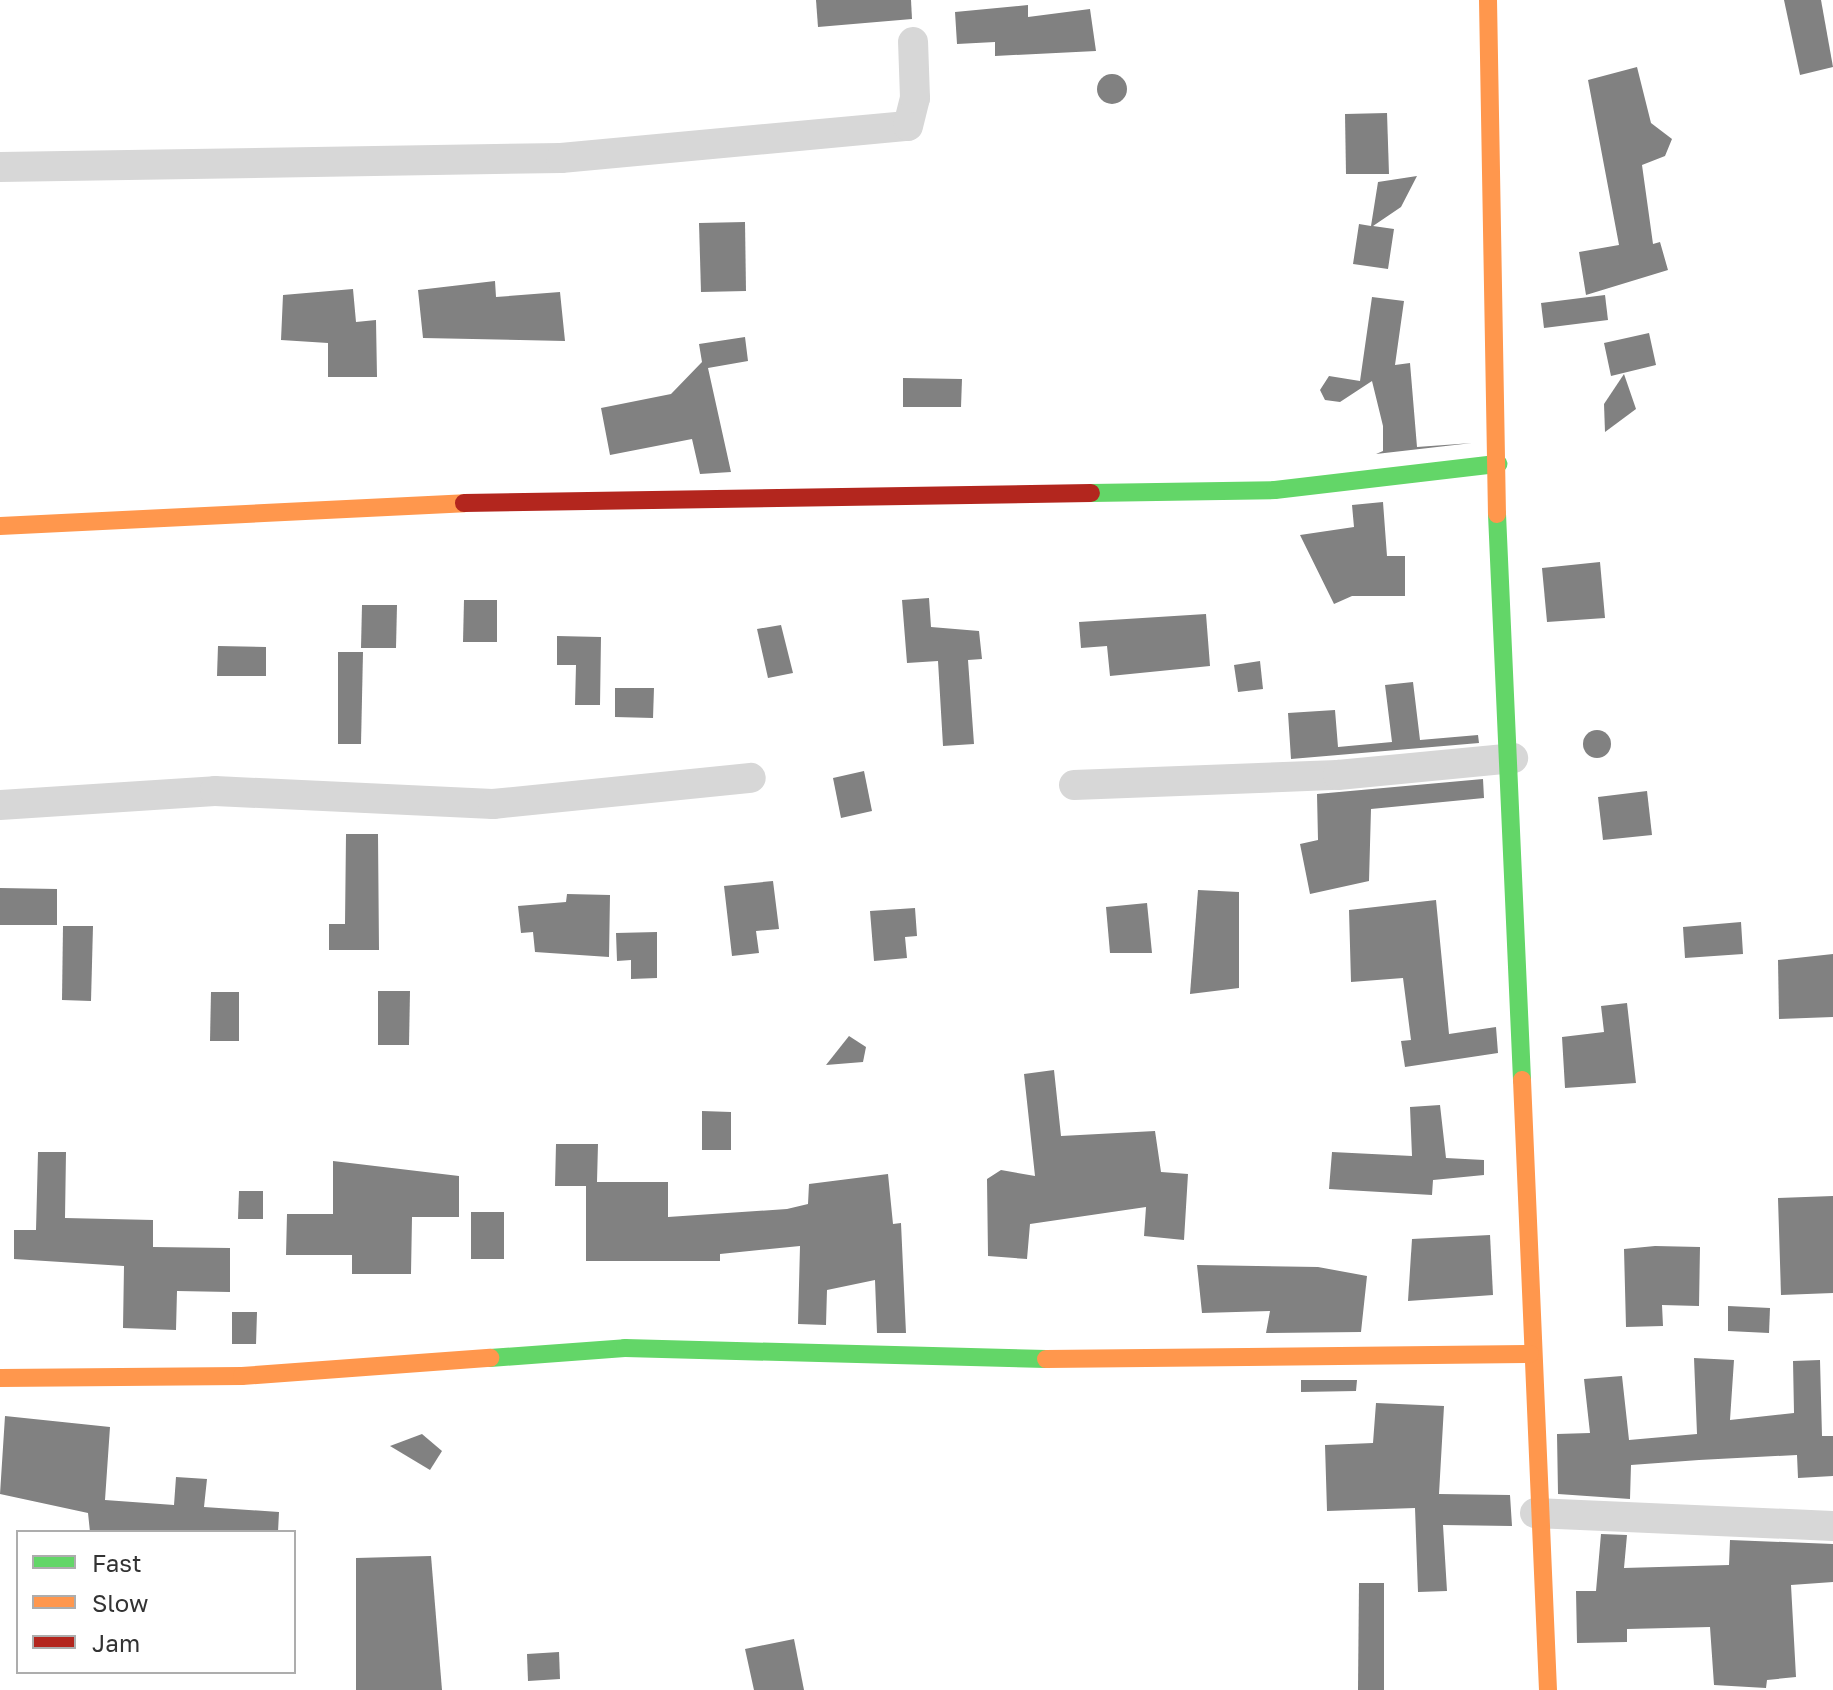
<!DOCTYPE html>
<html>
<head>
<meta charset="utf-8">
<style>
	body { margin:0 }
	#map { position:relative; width:1833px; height:1690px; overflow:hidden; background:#fff; font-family:"Golos Text",sans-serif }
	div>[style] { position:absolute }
	.building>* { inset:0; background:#818181 }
	.round { border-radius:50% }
	.street>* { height:30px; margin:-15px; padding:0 15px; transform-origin:15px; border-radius:15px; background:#d7d7d7 }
	.fast>* { height:18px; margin:-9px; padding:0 9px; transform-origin:9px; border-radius:9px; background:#63d668 }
	.slow>* { height:18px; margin:-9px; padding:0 9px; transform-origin:9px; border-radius:9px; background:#ff974d }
	.jam>* { height:18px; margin:-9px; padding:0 9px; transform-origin:9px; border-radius:9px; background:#b3261e }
	span { translate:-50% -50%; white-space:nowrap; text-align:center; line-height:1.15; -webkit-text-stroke:8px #fff; paint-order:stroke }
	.legend { position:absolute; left:16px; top:1530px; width:280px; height:144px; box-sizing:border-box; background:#fff; border:2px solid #adadad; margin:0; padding:10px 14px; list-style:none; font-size:24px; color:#333 }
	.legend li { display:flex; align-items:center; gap:16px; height:40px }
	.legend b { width:40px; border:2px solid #adadad }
</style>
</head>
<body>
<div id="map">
	<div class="building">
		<i style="clip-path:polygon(816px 0,911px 0,912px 19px,818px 27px)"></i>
		<i style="clip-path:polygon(1784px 0,1821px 0,1833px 67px,1800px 75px)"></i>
		<i style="clip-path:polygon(1028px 5px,1028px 17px,1090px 9px,1096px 51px,995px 56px,995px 42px,957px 44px,955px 12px)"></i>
		<i style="clip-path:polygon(1637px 67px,1651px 123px,1672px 139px,1665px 156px,1642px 165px,1653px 244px,1660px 242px,1668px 270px,1586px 295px,1579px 252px,1619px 245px,1588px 80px)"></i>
		<i class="round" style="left:1097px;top:74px;width:30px;height:30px"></i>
		<i style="clip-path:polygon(1387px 113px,1389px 174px,1346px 174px,1345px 114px)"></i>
		<i style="clip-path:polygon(1417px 176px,1401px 207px,1373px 226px,1394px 229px,1388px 269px,1353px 264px,1359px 224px,1371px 226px,1378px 182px)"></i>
		<i style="clip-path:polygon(745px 222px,746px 291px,701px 292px,699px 223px)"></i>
		<i style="clip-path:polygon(495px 281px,496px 297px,560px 292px,565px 341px,423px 338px,418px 290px)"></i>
		<i style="clip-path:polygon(353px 289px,356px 322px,376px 320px,377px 377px,328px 377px,328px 343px,281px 340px,283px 295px)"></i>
		<i style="clip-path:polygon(1605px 295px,1608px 320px,1544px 328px,1541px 303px)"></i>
		<i style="clip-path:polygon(1372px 297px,1404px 301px,1395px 365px,1410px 363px,1417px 447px,1472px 443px,1376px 454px,1383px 451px,1383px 426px,1372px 381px,1340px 402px,1325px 400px,1320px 390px,1329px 376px,1360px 381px)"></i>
		<i style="clip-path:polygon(1649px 333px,1656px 365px,1611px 376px,1604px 343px)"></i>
		<i style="clip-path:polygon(745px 337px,748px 361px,708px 368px,731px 472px,700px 474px,692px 439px,610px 455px,601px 408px,671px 394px,702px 362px,699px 344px)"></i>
		<i style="clip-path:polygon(1624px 374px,1636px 409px,1605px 432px,1604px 404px)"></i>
		<i style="clip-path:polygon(903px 378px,962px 379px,961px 407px,903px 407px)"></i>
		<i style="clip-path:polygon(1383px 502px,1387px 556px,1405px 556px,1405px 596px,1352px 596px,1334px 604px,1300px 535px,1354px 527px,1352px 505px)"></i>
		<i style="clip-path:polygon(1600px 562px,1605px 618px,1547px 622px,1542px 568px)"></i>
		<i style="clip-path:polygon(929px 598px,931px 627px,979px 631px,982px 659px,968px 660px,974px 744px,943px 746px,938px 661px,907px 663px,902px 600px)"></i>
		<i style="clip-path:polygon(464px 600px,497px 600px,497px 642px,463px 642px)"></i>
		<i style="clip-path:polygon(362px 605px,397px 605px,396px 648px,361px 648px)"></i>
		<i style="clip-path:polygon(1206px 614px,1210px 666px,1110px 676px,1107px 646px,1081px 648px,1079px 622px)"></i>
		<i style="clip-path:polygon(781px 625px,793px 673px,768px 678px,757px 629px)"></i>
		<i style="clip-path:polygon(557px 636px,601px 637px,600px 705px,575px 705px,576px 665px,557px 665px)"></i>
		<i style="clip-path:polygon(218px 646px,266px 647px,266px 676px,217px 676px)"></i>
		<i style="clip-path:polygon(338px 652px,363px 652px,361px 744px,338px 744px)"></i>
		<i style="clip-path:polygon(1260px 661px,1263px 689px,1238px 692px,1234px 665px)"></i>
		<i style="clip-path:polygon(1413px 682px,1420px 740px,1478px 735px,1479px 743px,1291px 759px,1288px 713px,1335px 710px,1338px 747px,1392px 742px,1385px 685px)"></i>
		<i style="clip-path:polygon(615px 688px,654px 688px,653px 718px,615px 717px)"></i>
		<i class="round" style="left:1583px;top:730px;width:28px;height:28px"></i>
		<i style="clip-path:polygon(864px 771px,872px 811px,841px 818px,833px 778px)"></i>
		<i style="clip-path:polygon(1483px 779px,1484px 798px,1371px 809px,1369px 881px,1310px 894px,1300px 844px,1318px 840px,1317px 794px)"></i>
		<i style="clip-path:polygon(1647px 791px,1652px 835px,1603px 840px,1598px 797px)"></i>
		<i style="clip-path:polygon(346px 834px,378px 834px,379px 950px,329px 950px,329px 924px,345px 924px)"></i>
		<i style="clip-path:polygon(773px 881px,779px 929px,756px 931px,759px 953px,732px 956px,724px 886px)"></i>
		<i style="clip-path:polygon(0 888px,57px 889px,57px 925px,0 925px)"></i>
		<i style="clip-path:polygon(1198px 890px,1239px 892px,1239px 988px,1190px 994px)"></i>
		<i style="clip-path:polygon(567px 894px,610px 895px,609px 957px,535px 952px,533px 932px,521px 933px,518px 906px,566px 902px)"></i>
		<i style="clip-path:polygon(1436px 900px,1449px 1034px,1496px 1027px,1498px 1053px,1405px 1067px,1401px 1041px,1411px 1040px,1403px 978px,1351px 982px,1349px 910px)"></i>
		<i style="clip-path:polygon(1147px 903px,1152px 953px,1110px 953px,1106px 907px)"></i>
		<i style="clip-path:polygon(915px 908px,917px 936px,905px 937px,907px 958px,874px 961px,870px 911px)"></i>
		<i style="clip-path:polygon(1741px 922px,1743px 954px,1685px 958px,1683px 927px)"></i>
		<i style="clip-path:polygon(63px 926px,93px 926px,91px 1001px,62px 1000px)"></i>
		<i style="clip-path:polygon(657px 932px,657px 978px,631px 979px,631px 960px,617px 961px,616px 933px)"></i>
		<i style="clip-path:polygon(1833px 954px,1833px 1017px,1779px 1019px,1778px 960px)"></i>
		<i style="clip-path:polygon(378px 991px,410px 991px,409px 1045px,378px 1045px)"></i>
		<i style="clip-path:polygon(211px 992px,239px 992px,239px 1041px,210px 1041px)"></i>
		<i style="clip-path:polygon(1627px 1003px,1636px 1083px,1565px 1088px,1562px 1037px,1604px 1032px,1601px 1006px)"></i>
		<i style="clip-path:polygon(849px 1036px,866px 1047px,863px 1062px,826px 1065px)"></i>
		<i style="clip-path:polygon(1054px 1070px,1061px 1136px,1155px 1131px,1161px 1172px,1188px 1174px,1184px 1240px,1144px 1236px,1146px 1207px,1030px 1224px,1027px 1259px,988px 1256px,987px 1179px,1001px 1170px,1035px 1176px,1024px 1074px)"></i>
		<i style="clip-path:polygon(1440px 1105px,1446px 1158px,1484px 1160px,1484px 1175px,1433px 1180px,1432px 1195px,1329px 1189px,1332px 1152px,1412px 1156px,1410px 1107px)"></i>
		<i style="clip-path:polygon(702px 1111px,731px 1112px,731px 1150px,702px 1150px)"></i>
		<i style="clip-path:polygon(556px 1144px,598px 1144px,597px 1182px,668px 1182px,668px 1217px,787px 1209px,808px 1204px,809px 1184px,888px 1174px,893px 1224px,901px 1223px,906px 1333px,877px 1333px,875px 1280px,827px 1290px,826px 1325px,798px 1324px,800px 1246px,720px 1254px,720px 1261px,586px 1261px,586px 1186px,555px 1186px)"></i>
		<i style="clip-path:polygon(38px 1152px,66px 1152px,65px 1218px,153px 1220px,153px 1247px,230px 1248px,230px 1292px,177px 1291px,176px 1330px,123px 1328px,124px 1266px,14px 1259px,14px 1230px,36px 1230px)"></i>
		<i style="clip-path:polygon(333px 1161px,459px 1176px,459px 1217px,412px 1217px,411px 1274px,352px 1274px,352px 1255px,286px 1255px,287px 1214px,333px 1214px)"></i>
		<i style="clip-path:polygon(239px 1191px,263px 1191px,263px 1219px,238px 1219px)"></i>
		<i style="clip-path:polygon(1833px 1196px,1833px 1293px,1781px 1295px,1778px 1198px)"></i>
		<i style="clip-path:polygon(471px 1212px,504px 1212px,504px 1259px,471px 1259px)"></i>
		<i style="clip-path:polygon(1490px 1235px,1493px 1295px,1408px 1301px,1412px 1239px)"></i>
		<i style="clip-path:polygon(1655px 1246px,1700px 1247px,1699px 1306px,1662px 1305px,1663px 1326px,1626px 1327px,1624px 1249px)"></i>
		<i style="clip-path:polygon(1197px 1265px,1318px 1267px,1367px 1276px,1361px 1332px,1266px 1333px,1270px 1311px,1202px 1313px)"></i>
		<i style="clip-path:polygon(1728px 1306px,1770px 1308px,1769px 1333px,1728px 1331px)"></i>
		<i style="clip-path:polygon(232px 1312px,257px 1312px,256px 1344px,232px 1344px)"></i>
		<i style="clip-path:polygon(1694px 1358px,1734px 1360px,1730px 1420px,1794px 1413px,1793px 1361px,1820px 1360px,1822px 1436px,1833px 1436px,1833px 1476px,1798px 1478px,1797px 1455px,1699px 1460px,1631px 1465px,1630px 1499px,1558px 1494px,1557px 1434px,1590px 1433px,1584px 1379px,1622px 1376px,1629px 1440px,1697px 1434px)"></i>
		<i style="clip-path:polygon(1301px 1380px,1357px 1380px,1356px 1391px,1301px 1392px)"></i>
		<i style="clip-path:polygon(1376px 1403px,1444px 1406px,1439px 1494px,1510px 1495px,1512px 1526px,1443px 1525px,1447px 1591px,1418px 1592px,1415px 1508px,1327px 1511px,1325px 1445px,1373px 1443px)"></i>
		<i style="clip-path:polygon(5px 1416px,110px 1427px,105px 1500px,174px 1505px,176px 1477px,207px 1479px,204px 1507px,279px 1512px,278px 1532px,90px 1532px,88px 1513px,0 1494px)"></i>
		<i style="clip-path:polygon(422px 1434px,442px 1451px,430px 1470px,390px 1446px)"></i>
		<i style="clip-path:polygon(1601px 1534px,1627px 1535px,1624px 1568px,1729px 1565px,1730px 1540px,1833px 1544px,1833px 1582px,1791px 1585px,1796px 1677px,1767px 1680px,1766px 1688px,1714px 1685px,1710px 1627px,1627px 1629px,1627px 1642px,1577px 1643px,1576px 1591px,1596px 1591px)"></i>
		<i style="clip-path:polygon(431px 1556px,442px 1690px,356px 1690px,356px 1558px)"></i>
		<i style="clip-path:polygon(1359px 1583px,1384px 1583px,1384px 1690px,1358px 1690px)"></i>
		<i style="clip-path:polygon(794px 1639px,804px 1690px,754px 1690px,745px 1649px)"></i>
		<i style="clip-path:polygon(559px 1652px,560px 1679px,528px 1681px,527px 1654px)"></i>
	</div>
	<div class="street">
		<i style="left:0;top:167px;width:561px;rotate:-0.92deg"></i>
		<i style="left:561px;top:158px;width:348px;rotate:-5.3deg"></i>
		<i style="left:908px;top:126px;width:29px;rotate:-76deg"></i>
		<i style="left:915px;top:98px;width:56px;rotate:-92deg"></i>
		<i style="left:1074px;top:785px;width:264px;rotate:-2.2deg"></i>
		<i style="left:1338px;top:775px;width:176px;rotate:-5.5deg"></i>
		<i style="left:0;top:805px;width:215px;rotate:-3.7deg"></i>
		<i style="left:215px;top:791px;width:278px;rotate:2.7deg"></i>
		<i style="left:493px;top:804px;width:259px;rotate:-5.8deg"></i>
		<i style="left:1535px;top:1513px;width:298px;rotate:2.5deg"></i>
	</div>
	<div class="fast">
		<i style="left:1091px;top:493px;width:184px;rotate:-0.9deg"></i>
		<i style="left:1275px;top:490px;width:225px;rotate:-6.7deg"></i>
		<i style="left:1497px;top:514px;width:567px;rotate:87.47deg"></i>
		<i style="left:490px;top:1358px;width:135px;rotate:-4.2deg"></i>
		<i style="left:625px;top:1348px;width:421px;rotate:1.5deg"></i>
	</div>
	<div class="slow">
		<i style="left:1488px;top:0;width:514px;rotate:89deg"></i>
		<i style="left:0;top:526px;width:465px;rotate:-2.8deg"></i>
		<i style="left:1522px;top:1080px;width:611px;rotate:87.56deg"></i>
		<i style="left:1046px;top:1359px;width:484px;rotate:-0.6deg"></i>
		<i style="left:0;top:1378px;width:242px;rotate:-0.5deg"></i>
		<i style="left:242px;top:1376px;width:249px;rotate:-4.2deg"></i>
	</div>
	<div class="jam">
		<i style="left:464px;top:503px;width:627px;rotate:-0.91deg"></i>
	</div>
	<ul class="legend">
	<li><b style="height:10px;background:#63d668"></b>Fast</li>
	<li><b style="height:10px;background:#ff974d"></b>Slow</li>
	<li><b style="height:10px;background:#b3261e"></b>Jam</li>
	</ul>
</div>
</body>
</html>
